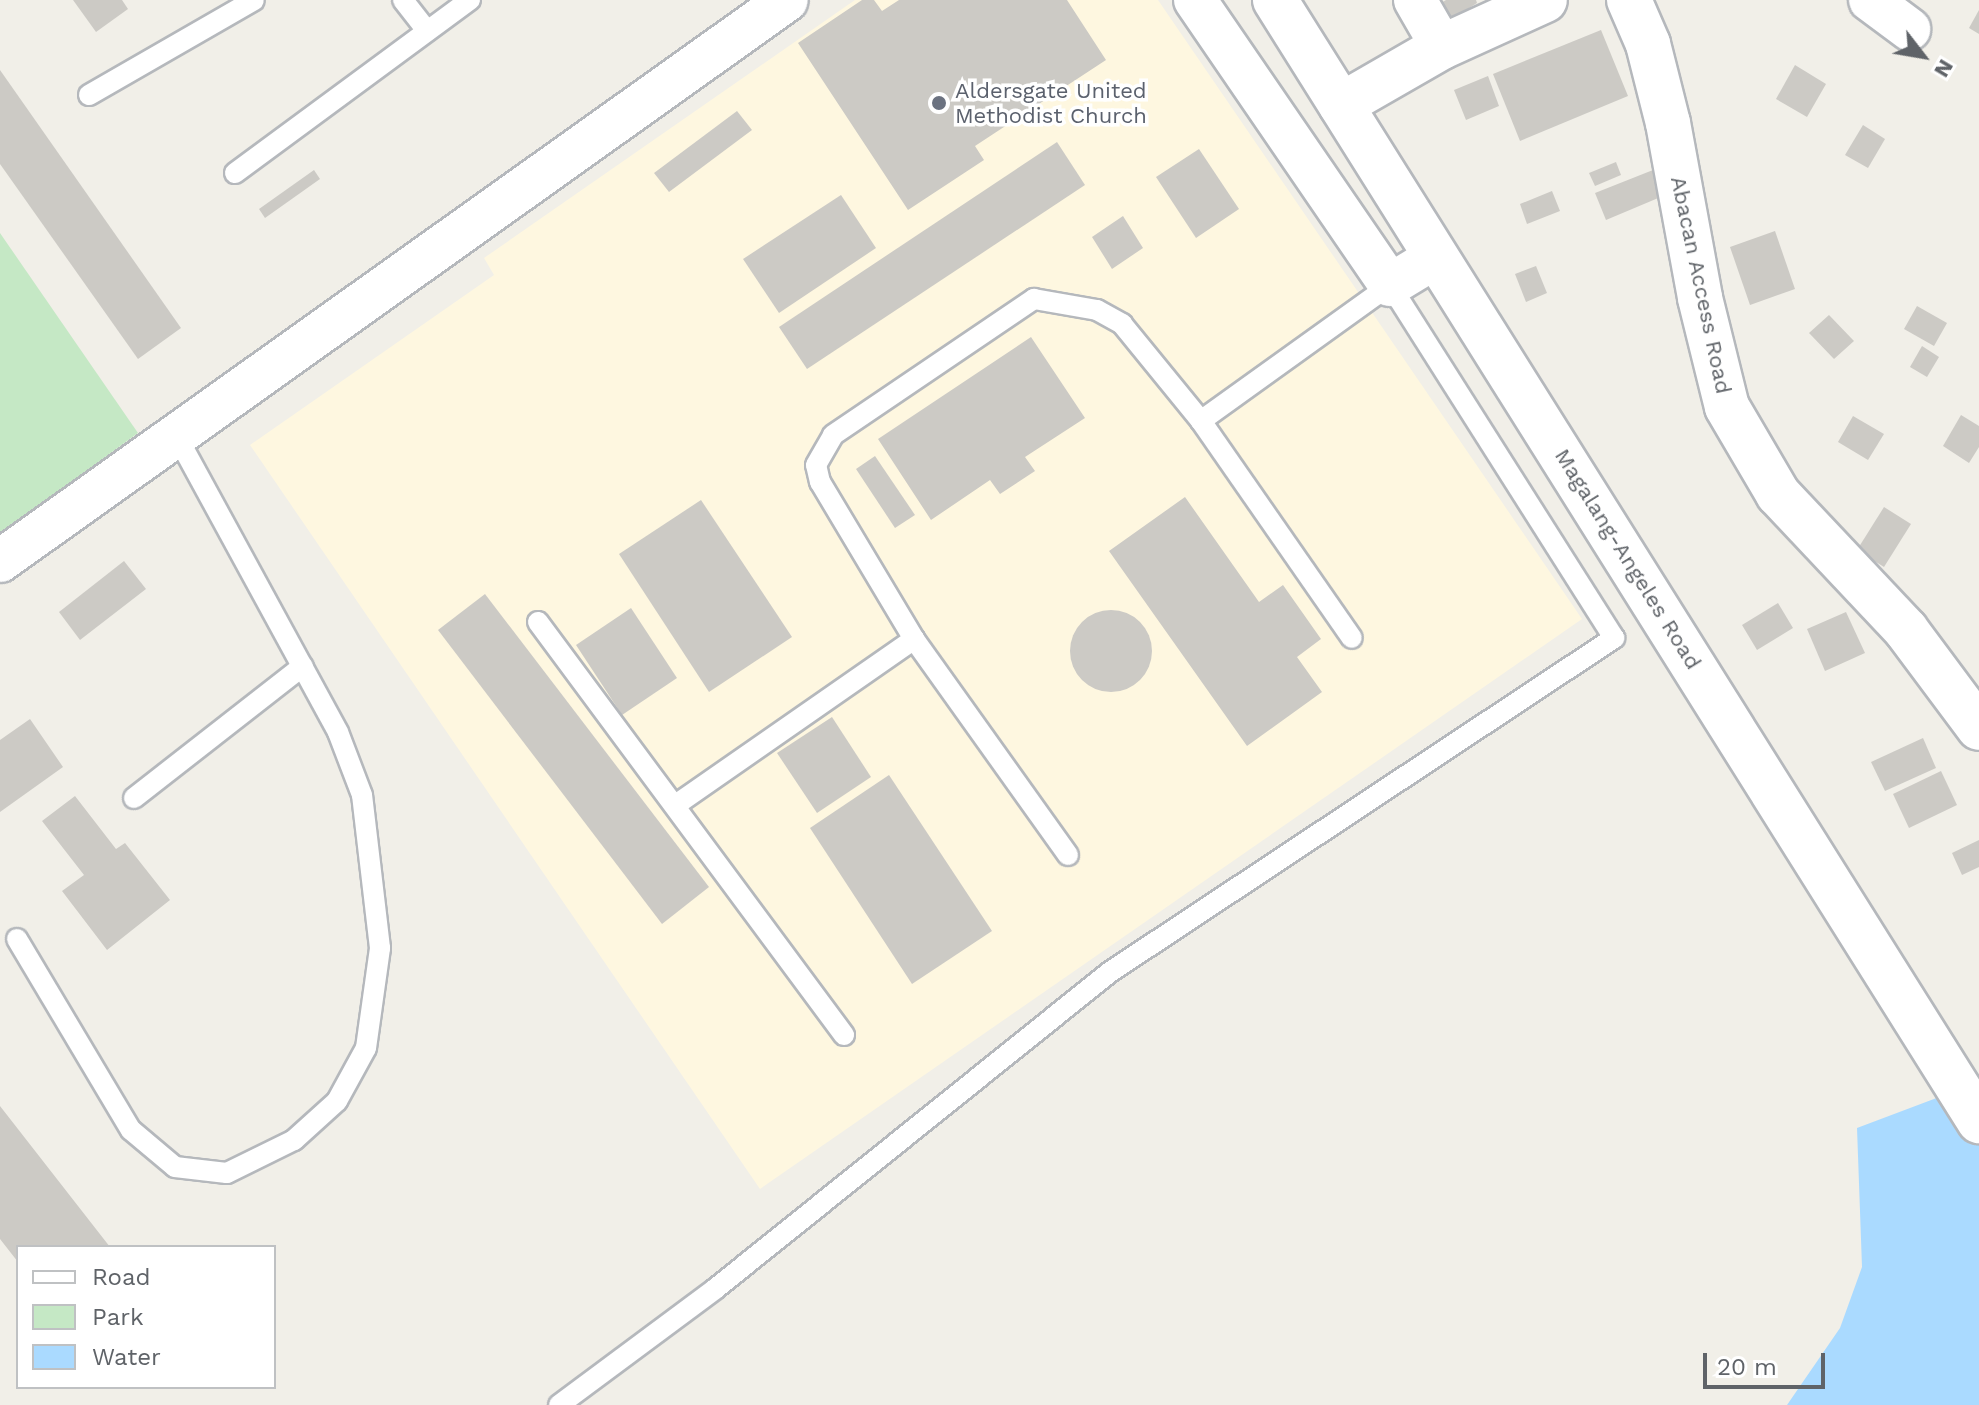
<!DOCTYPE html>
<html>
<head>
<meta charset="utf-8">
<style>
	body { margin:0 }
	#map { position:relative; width:1979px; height:1405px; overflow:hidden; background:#f1efe8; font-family:"Work Sans",sans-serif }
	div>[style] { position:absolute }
	.commercial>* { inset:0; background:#fef7e0 }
	.green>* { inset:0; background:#c5e8c5 }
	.water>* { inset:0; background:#aadaff }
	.building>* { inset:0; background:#cccac5 }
	.round { border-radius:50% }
	.roads { filter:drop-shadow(2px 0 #b5b8bc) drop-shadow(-2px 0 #b5b8bc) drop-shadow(0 2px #b5b8bc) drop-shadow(0 -2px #b5b8bc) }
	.service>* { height:20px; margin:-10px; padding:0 10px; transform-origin:10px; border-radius:10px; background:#fff }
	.minor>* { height:42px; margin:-21px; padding:0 21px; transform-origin:21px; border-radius:21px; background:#fff }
	.tertiary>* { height:44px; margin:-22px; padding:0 22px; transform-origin:22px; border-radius:22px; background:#fff }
	.secondary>* { height:44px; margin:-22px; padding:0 22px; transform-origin:22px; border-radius:22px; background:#fff }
	.dots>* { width:22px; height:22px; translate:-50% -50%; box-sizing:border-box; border:4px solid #fff; border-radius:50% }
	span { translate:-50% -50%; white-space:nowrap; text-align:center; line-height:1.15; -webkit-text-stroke:7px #fff; paint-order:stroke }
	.worship-label { font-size:22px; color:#5b616d }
	.left { translate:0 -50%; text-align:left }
	.street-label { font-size:22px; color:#5f6368 }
	.legend { position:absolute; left:16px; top:1245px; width:260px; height:144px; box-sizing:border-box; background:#fff; border:2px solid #bfc1c3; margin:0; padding:10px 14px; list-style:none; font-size:24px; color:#5f6368 }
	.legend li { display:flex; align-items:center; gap:16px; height:40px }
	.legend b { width:40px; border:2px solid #bfc1c3 }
	.north { position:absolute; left:1883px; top:16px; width:80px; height:80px; -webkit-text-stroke:6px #fff; paint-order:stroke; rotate:121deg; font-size:22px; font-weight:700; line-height:32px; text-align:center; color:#5f6368 }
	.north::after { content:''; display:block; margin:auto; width:28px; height:36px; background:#5f6368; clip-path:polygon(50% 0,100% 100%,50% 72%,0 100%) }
	.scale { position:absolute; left:1703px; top:1353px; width:122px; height:36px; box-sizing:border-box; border:4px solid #5f6368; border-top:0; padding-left:10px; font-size:24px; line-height:28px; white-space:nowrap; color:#5f6368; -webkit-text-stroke:6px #fff; paint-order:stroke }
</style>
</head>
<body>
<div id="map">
	<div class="commercial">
		<i style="clip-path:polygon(855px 0,1158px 0,1582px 619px,760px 1189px,250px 445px,494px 275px,484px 258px)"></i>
	</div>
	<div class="green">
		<i style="clip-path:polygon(0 233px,138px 433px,0 534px)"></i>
	</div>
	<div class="water">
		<i style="clip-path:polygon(1979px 1082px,1979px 1405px,1787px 1405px,1840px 1328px,1862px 1267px,1857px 1128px)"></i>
	</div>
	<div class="building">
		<i style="clip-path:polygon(73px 0,122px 0,128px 9px,96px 32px)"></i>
		<i style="clip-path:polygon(862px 0,874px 0,882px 11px,899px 0,1067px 0,1106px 60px,975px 146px,984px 160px,908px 210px,798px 43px)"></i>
		<i style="clip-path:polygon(1446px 0,1476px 0,1477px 3px,1449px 21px,1438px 5px)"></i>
		<i style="clip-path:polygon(1979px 10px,1979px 34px,1969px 28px)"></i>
		<i style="clip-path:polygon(1601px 30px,1628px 96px,1520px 141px,1493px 74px)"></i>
		<i style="clip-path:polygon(1795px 65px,1826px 84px,1807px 117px,1776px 99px)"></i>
		<i style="clip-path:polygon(0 70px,181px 328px,138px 359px,0 164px)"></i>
		<i style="clip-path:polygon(1488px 76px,1499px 106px,1466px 120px,1454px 90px)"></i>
		<i style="clip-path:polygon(737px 111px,752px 130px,669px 192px,654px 173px)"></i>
		<i style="clip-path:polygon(1863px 125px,1885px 139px,1868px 168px,1845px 155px)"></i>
		<i style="clip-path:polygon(1057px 142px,1085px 185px,807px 369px,779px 327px)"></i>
		<i style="clip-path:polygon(1199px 149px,1239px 209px,1196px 238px,1156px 177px)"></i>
		<i style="clip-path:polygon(1616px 162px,1621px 175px,1595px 186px,1589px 173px)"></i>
		<i style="clip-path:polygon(314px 170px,320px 179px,265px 218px,259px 209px)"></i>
		<i style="clip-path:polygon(1653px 170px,1663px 196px,1606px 220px,1595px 193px)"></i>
		<i style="clip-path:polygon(1552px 191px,1560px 211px,1527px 224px,1520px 204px)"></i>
		<i style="clip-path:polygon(841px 195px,876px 248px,779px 313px,743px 259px)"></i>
		<i style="clip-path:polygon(1123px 216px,1143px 248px,1112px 269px,1092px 237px)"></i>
		<i style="clip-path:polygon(1775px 231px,1795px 289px,1750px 305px,1730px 247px)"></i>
		<i style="clip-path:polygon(1536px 266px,1547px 293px,1526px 302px,1515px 274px)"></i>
		<i style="clip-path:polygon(1917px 306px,1947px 323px,1934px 346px,1904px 329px)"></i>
		<i style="clip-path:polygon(1829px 315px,1854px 341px,1834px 359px,1809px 333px)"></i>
		<i style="clip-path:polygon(1031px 337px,1085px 418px,1025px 457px,1035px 471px,1000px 494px,990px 480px,931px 520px,878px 439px)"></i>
		<i style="clip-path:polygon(1922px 346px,1939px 357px,1927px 377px,1910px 367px)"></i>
		<i style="clip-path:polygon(1961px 415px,1979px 426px,1979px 447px,1969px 463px,1943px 446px)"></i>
		<i style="clip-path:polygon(1853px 416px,1884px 434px,1868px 460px,1838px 442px)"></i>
		<i style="clip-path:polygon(875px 456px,915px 515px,895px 528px,856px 469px)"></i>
		<i style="clip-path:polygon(1185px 497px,1259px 602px,1283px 585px,1321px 639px,1297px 657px,1322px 692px,1247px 746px,1109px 551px)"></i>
		<i style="clip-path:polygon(701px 500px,792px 637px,709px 692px,619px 554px)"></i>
		<i style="clip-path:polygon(1884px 507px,1911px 524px,1884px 567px,1857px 550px)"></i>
		<i style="clip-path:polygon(124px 561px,146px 589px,80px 640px,59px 612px)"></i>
		<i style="clip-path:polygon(485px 594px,709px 887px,662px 924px,438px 630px)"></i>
		<i style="clip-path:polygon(1778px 603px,1793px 628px,1757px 650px,1742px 625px)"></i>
		<i style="clip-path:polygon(631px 608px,677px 678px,622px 715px,576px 645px)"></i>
		<i class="round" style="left:1070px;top:610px;width:82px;height:82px"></i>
		<i style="clip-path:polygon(1846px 612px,1865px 653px,1825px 671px,1807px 629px)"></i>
		<i style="clip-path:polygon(832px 717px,871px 777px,817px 813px,777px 753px)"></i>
		<i style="clip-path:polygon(30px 719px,63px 767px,0 812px,0 740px)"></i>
		<i style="clip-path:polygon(1923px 738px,1936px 768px,1885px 791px,1871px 762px)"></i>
		<i style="clip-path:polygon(1941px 771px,1957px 805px,1909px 828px,1893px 794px)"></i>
		<i style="clip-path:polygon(889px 775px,992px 931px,912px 984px,810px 828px)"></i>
		<i style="clip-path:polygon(75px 796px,116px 849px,125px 843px,170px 900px,107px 950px,62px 891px,84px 875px,42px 821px)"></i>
		<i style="clip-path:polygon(1979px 840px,1979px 867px,1962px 875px,1952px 853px)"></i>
		<i style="clip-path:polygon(0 1106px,110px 1247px,18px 1247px,18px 1262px,0 1239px)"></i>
	</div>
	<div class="roads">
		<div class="service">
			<i style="left:403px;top:0;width:39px;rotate:52deg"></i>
			<i style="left:89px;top:95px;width:190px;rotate:-29.9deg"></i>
			<i style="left:235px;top:173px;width:292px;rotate:-36.4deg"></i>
			<i style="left:538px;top:622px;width:514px;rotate:53.46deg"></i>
			<i style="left:134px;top:798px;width:214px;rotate:-38deg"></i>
			<i style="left:677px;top:804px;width:289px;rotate:-34.8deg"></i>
			<i style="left:1068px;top:855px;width:265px;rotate:-125.5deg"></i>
			<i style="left:914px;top:639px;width:183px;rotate:-120.9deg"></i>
			<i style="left:820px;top:482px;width:17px;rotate:-103deg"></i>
			<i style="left:816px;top:465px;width:34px;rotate:-60deg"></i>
			<i style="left:833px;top:435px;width:243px;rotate:-34.1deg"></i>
			<i style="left:1034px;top:299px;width:64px;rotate:9.9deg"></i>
			<i style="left:1097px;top:310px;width:29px;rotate:29deg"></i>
			<i style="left:1122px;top:324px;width:125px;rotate:50.8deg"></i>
			<i style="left:1201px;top:421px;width:264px;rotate:55.2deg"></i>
			<i style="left:17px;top:939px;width:222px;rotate:59.2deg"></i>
			<i style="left:131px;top:1130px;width:57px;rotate:40.1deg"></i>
			<i style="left:175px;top:1167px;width:52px;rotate:6.6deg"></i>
			<i style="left:227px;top:1173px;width:75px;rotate:-26.2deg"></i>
			<i style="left:294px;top:1140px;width:58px;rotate:-42.2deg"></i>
			<i style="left:337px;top:1101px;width:60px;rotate:-61.3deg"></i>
			<i style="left:366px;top:1048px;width:101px;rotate:-82deg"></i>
			<i style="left:380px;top:948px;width:154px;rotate:-96.7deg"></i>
			<i style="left:362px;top:795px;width:67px;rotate:-110.9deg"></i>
			<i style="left:338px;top:732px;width:341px;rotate:-118.6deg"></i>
			<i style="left:559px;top:1405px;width:194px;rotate:-36.6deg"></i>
			<i style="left:715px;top:1289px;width:506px;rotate:-38.75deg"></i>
			<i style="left:1110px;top:972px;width:605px;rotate:-33.53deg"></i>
			<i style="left:1614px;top:638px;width:418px;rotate:-122.4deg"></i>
			<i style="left:1390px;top:285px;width:233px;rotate:144.3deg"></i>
		</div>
		<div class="minor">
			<i style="left:1195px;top:0;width:345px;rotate:55.6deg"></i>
			<i style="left:1390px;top:285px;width:54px;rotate:-31.3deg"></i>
			<i style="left:1415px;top:0;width:54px;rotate:60.1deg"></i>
			<i style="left:1870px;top:0;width:49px;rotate:36.6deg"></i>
			<i style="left:0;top:561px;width:966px;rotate:-35.48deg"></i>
		</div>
		<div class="tertiary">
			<i style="left:1629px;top:0;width:48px;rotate:66.6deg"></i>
			<i style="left:1648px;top:44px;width:81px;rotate:75.8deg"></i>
			<i style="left:1668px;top:123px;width:178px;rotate:79.6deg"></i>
			<i style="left:1700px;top:298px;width:112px;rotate:76.1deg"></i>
			<i style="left:1727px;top:407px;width:101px;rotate:59.6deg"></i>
			<i style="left:1778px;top:494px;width:187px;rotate:46.7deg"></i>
			<i style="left:1906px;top:630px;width:122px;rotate:53.3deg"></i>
			<i style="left:1341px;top:105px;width:116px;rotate:-29.9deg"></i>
			<i style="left:1442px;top:47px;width:113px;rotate:-24.5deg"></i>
		</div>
		<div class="secondary">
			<i style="left:1275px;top:0;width:1324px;rotate:57.87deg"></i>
		</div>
	</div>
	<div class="dots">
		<i style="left:939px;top:103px;background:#6b7280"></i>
	</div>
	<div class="worship-label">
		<span class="left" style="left:955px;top:103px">Aldersgate United<br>Methodist Church</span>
	</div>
	<div class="street-label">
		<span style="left:1701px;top:285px;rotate:78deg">Abacan Access Road</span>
		<span style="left:1628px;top:559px;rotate:58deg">Magalang-Angeles Road</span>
	</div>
	<ul class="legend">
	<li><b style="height:10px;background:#fff"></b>Road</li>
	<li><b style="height:22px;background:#c5e8c5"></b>Park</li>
	<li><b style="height:22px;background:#aadaff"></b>Water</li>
	</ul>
	<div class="north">N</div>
	<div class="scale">20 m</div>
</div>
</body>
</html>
